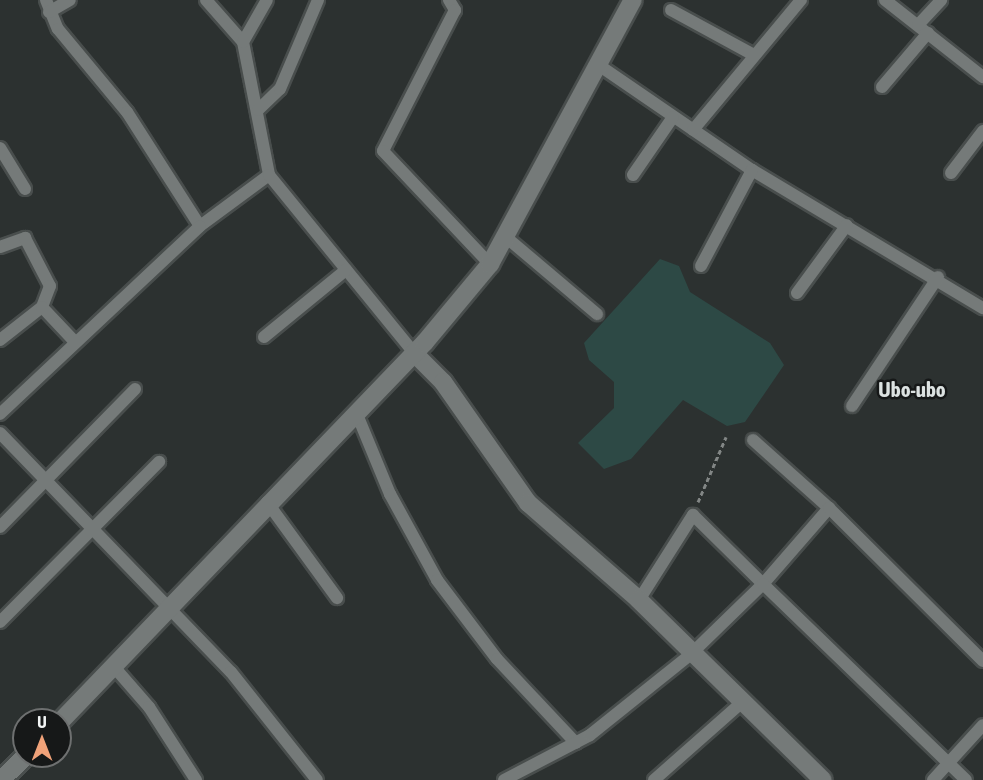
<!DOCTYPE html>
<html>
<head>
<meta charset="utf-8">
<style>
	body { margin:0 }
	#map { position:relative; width:983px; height:780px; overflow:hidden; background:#2c3130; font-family:"Asap Condensed",sans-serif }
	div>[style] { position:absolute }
	.green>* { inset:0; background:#2d4945 }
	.path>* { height:3px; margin-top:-1.5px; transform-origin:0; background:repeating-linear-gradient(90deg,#828685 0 4.5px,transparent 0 7.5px) }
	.roads { filter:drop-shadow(2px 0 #494e4d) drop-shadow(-2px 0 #494e4d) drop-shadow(0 2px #494e4d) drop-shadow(0 -2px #494e4d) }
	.street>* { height:12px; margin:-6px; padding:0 6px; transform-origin:6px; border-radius:6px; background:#757a79 }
	.secondary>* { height:18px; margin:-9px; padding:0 9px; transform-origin:9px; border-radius:9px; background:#757a79 }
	span { translate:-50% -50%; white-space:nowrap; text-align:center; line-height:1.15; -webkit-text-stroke:5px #161818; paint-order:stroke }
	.quarter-label { font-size:21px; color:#dce2e1; font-weight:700 }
	.north { position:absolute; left:12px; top:708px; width:60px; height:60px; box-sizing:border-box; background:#161818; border:2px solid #6e7070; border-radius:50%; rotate:0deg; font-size:16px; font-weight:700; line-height:24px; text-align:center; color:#f2f5f5 }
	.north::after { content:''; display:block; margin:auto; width:21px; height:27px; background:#f0a279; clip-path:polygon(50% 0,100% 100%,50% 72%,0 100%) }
</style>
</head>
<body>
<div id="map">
	<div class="green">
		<i style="clip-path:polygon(660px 259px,679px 266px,690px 292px,770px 343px,784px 365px,745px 422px,727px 426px,683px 400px,631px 459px,604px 469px,578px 443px,614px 408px,614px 382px,589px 360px,584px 343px)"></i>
	</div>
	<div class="path">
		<i style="left:698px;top:502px;width:71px;rotate:-66.7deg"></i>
	</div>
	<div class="roads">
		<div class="street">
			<i style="left:46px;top:0;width:31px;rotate:68deg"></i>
			<i style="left:58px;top:29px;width:108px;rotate:50.3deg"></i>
			<i style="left:127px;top:112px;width:135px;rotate:57.4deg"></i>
			<i style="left:200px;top:226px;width:86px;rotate:-36.5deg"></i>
			<i style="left:206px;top:0;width:56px;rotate:48.6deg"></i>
			<i style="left:243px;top:42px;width:136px;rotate:78.9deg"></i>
			<i style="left:269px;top:175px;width:230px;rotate:50.8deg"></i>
			<i style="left:449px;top:0;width:12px;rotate:59deg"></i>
			<i style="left:455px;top:10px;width:158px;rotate:117.1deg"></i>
			<i style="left:383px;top:151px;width:156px;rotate:46.6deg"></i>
			<i style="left:885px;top:0;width:125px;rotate:38.2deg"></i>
			<i style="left:671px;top:10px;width:94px;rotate:28.5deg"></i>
			<i style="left:49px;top:12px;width:24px;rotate:-30deg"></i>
			<i style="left:918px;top:25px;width:34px;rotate:-47deg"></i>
			<i style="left:243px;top:42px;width:48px;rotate:-60.3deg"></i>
			<i style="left:600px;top:66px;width:184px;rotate:34.4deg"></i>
			<i style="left:752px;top:170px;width:269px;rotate:30.9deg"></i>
			<i style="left:882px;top:87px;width:71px;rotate:-49.6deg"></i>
			<i style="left:258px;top:110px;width:30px;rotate:-44deg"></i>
			<i style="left:280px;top:89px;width:97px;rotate:-66.9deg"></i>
			<i style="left:693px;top:130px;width:169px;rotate:-50.3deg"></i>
			<i style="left:0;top:148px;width:48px;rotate:58.6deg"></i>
			<i style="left:951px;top:173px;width:53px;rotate:-52.7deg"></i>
			<i style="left:633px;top:175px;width:70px;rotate:-55.4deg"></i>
			<i style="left:507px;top:238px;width:118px;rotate:40.2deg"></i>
			<i style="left:0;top:247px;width:27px;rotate:-20deg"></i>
			<i style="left:25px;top:238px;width:54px;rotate:62.5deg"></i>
			<i style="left:50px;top:286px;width:22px;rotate:111deg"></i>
			<i style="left:701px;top:266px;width:109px;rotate:-62deg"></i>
			<i style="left:797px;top:293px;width:84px;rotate:-53.7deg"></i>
			<i style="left:264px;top:337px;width:106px;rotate:-39.3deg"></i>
			<i style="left:0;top:340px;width:53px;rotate:-38.2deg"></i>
			<i style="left:42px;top:307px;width:48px;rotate:46.7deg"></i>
			<i style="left:852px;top:406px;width:155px;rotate:-56.3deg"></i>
			<i style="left:356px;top:412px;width:89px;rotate:67.5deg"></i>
			<i style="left:390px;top:494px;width:98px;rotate:61.3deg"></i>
			<i style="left:437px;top:580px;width:99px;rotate:52.8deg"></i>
			<i style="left:497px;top:659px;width:115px;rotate:46.8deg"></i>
			<i style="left:0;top:414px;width:274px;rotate:-43.2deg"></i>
			<i style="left:0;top:433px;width:332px;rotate:46deg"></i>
			<i style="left:231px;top:672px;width:138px;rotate:51.5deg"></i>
			<i style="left:753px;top:440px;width:102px;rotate:41.8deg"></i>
			<i style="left:267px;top:502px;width:119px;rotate:53.9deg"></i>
			<i style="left:0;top:527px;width:193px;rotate:-45.6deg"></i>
			<i style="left:639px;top:600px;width:101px;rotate:-57.6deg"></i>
			<i style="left:693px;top:515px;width:98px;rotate:44.6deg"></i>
			<i style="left:763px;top:584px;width:101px;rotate:-49deg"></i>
			<i style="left:829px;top:508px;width:217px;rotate:44.8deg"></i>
			<i style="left:0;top:622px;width:226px;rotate:-45.2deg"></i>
			<i style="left:115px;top:668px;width:52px;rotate:48.9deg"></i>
			<i style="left:149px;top:707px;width:87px;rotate:57.2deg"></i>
			<i style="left:504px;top:780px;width:97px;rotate:-27.6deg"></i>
			<i style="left:590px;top:735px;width:129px;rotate:-38.7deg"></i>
			<i style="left:691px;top:654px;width:100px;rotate:-44.2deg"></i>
			<i style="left:763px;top:584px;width:282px;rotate:44deg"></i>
			<i style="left:654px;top:780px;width:116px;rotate:-41.5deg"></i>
			<i style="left:933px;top:780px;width:74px;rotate:-47.7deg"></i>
		</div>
		<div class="secondary">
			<i style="left:414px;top:353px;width:41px;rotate:45deg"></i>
			<i style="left:443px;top:382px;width:148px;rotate:54.9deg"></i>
			<i style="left:528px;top:503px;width:147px;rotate:41.1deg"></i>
			<i style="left:639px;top:600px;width:257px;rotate:44.4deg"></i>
			<i style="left:60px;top:722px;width:527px;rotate:-46.15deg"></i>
			<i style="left:425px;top:342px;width:102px;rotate:-50.2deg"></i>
			<i style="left:490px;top:264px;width:300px;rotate:-61.6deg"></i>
			<i style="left:1px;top:780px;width:35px;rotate:-44deg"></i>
		</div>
	</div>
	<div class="quarter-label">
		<span style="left:912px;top:389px">Ubo-ubo</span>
	</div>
	<div class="north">U</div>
</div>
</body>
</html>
